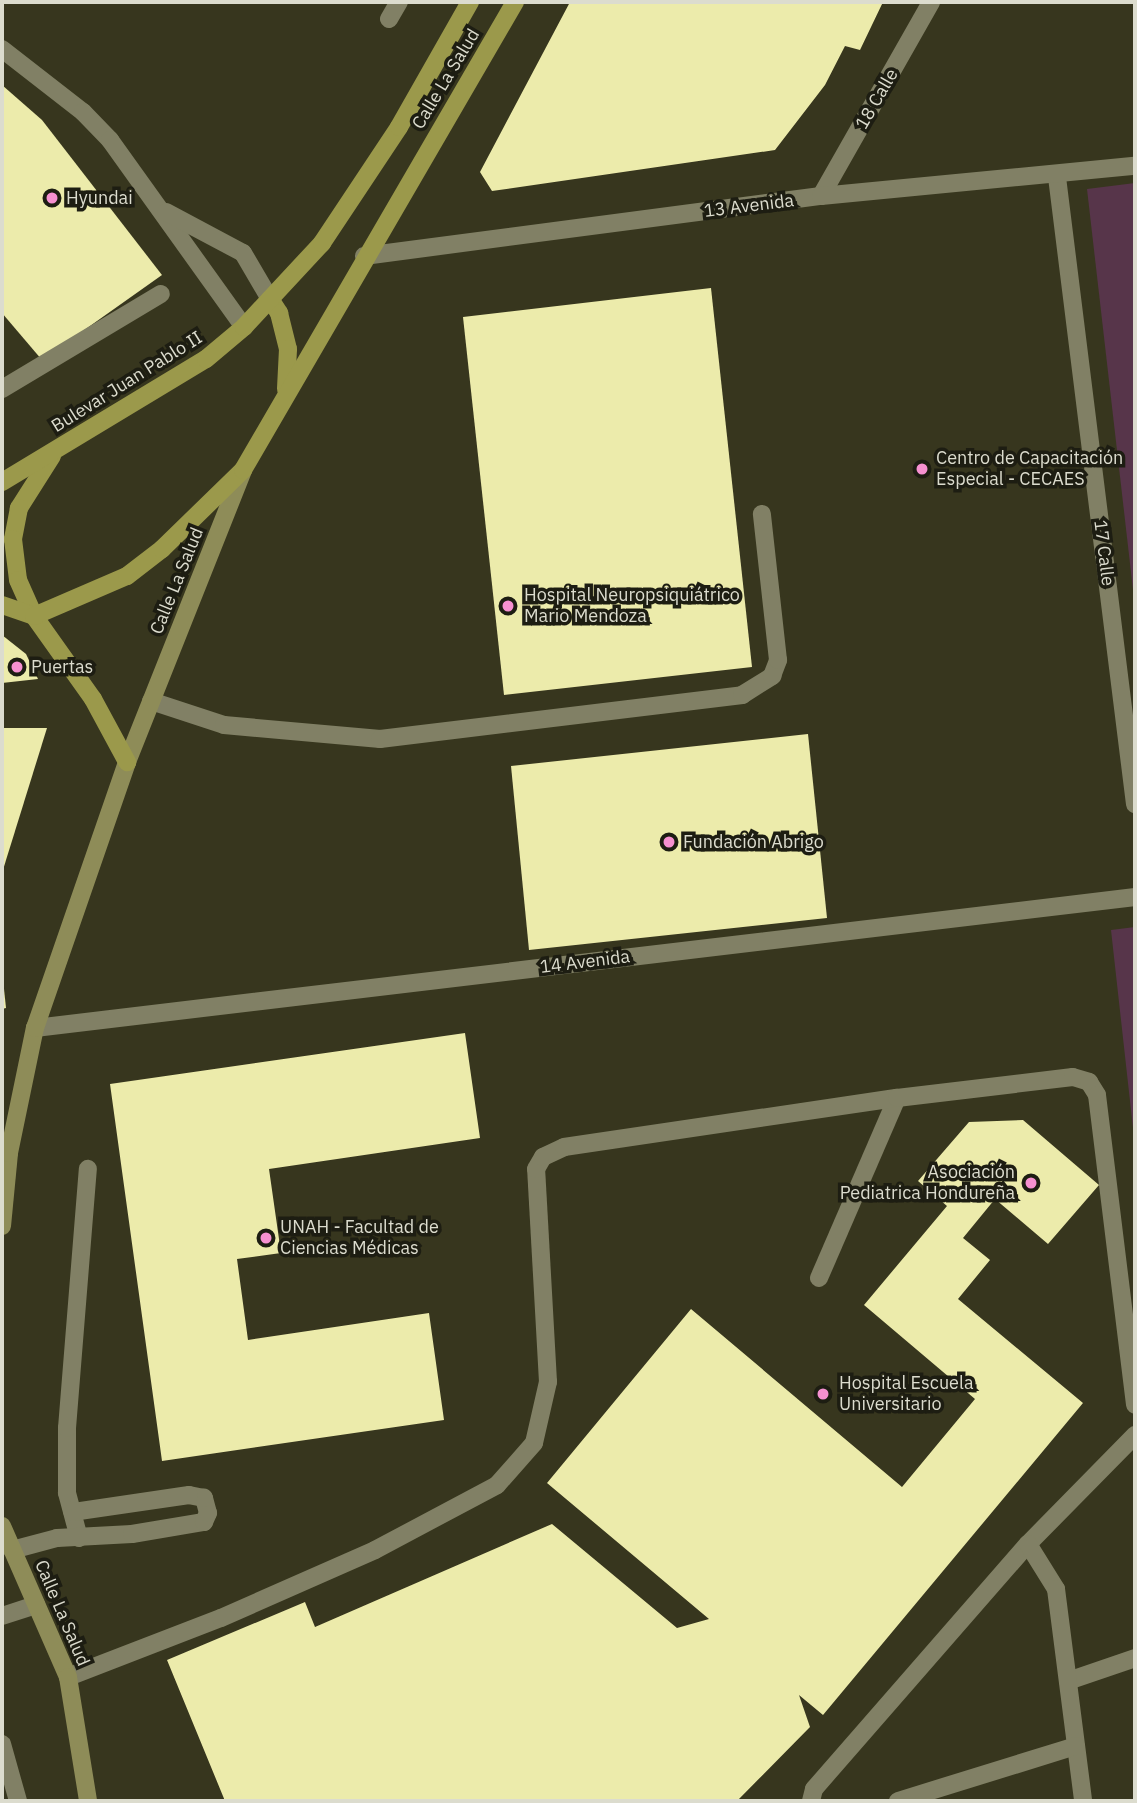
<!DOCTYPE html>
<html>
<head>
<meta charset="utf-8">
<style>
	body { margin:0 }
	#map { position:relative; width:1137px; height:1803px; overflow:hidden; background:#37361e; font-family:"IBM Plex Sans",sans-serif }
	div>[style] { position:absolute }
	.green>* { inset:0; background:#57354a }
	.building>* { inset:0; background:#ecebab }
	.lane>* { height:18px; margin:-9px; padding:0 9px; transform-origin:9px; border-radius:9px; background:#818065 }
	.street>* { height:18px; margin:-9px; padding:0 9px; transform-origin:9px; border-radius:9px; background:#818065 }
	.secondary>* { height:18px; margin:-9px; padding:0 9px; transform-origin:9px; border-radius:9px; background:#8e8c58 }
	.primary>* { height:18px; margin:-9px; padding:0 9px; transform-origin:9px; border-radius:9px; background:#9b994b }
	.dots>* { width:19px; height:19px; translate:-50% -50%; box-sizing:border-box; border:4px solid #1d1d12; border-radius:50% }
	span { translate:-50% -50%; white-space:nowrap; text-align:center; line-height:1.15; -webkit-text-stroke:7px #1d1d12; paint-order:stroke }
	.street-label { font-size:18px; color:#dcdcce }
	.poi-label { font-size:18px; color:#dcdcce }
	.left { translate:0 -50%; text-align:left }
	.right { translate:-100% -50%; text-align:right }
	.frame { position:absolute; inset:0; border:4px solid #dcdcce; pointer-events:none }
</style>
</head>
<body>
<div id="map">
	<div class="green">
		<i style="clip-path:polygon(1135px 183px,1135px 607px,1087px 189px)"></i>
		<i style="clip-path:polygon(1135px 927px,1134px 947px,1135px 1146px,1111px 930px)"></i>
	</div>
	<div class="building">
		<i style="clip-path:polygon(570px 2px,883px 2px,860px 50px,845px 46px,825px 85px,775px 150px,492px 191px,480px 172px)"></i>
		<i style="clip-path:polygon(2px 85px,42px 120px,162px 275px,42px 360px,2px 313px)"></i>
		<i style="clip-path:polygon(711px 288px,752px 667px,504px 695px,463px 317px)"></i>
		<i style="clip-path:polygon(2px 635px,26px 654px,38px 679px,2px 683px)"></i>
		<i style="clip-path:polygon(2px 728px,47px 728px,2px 873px)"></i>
		<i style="clip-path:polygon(808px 734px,827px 918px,529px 950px,511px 766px)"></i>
		<i style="clip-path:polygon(2px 970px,6px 1008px,2px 1009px)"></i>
		<i style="clip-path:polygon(465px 1033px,480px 1138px,269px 1169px,281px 1253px,237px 1259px,248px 1340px,429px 1313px,444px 1420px,162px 1461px,110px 1084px)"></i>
		<i style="clip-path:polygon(1023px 1120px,1099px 1185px,1048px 1244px,995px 1199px,963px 1238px,990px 1260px,958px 1299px,1083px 1403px,823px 1715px,799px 1695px,810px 1727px,737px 1801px,225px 1801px,167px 1660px,305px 1602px,315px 1627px,552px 1524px,677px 1628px,709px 1619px,547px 1483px,691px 1309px,902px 1487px,975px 1399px,864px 1305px,947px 1206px,918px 1181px,969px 1122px)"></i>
	</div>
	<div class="lane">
		<i style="left:389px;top:19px;width:20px;rotate:-60deg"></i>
		<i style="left:2px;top:49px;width:103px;rotate:37.9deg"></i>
		<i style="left:83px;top:112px;width:39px;rotate:46deg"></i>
		<i style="left:110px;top:140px;width:230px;rotate:54.4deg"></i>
		<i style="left:166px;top:212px;width:87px;rotate:28deg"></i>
		<i style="left:243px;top:253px;width:53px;rotate:59.6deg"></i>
		<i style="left:2px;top:389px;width:185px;rotate:-30.9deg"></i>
		<i style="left:151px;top:701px;width:77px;rotate:18.2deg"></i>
		<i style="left:224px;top:725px;width:157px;rotate:5.1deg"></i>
		<i style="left:380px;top:739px;width:365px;rotate:-6.9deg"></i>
		<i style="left:742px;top:695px;width:36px;rotate:-32deg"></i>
		<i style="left:772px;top:676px;width:17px;rotate:-69deg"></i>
		<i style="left:778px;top:660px;width:147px;rotate:-96.3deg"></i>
		<i style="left:819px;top:1278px;width:196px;rotate:-66.6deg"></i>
		<i style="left:79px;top:1538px;width:47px;rotate:-104.9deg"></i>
		<i style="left:67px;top:1493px;width:65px;rotate:-90deg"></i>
		<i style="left:67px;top:1428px;width:260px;rotate:-85.4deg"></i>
		<i style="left:1028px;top:1544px;width:153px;rotate:-45.5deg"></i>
		<i style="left:12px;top:1550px;width:47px;rotate:-14.9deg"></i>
		<i style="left:57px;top:1538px;width:75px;rotate:-3.1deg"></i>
		<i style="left:132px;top:1534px;width:73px;rotate:-9.5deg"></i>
		<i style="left:204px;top:1522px;width:10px;rotate:-66deg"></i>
		<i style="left:208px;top:1513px;width:16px;rotate:-105deg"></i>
		<i style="left:204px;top:1498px;width:15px;rotate:-169deg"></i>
		<i style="left:189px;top:1495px;width:118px;rotate:171.7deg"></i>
		<i style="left:2px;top:1616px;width:36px;rotate:-18deg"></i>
		<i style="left:68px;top:1677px;width:164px;rotate:-21.1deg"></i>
		<i style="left:221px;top:1618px;width:168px;rotate:-23.8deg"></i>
		<i style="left:375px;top:1550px;width:138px;rotate:-28deg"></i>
		<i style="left:497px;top:1485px;width:56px;rotate:-48.6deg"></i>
		<i style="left:534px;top:1443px;width:63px;rotate:-77.1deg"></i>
		<i style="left:548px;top:1382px;width:213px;rotate:-93.2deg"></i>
		<i style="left:536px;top:1169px;width:14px;rotate:-60deg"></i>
		<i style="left:543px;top:1157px;width:23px;rotate:-25deg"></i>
		<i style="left:564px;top:1147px;width:337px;rotate:-8.4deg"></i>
		<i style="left:897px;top:1098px;width:177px;rotate:-6.8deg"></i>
		<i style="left:1073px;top:1077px;width:17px;rotate:17deg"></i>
		<i style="left:1089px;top:1082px;width:15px;rotate:58deg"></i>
		<i style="left:1097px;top:1095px;width:312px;rotate:83deg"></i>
		<i style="left:1068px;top:1681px;width:71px;rotate:-18.9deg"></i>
		<i style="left:2px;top:1744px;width:59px;rotate:74.3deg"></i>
		<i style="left:811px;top:1801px;width:12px;rotate:-76deg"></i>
		<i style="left:814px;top:1789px;width:325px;rotate:-48.9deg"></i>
		<i style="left:1028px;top:1544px;width:53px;rotate:58.1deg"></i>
		<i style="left:1056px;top:1589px;width:214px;rotate:82.7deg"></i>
		<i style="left:898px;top:1801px;width:186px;rotate:-17.2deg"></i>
	</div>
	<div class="street">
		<i style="left:1057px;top:177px;width:632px;rotate:82.91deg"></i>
		<i style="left:821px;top:196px;width:223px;rotate:-60.4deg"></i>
		<i style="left:364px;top:256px;width:461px;rotate:-7.5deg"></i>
		<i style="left:821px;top:196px;width:315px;rotate:-5.5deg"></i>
		<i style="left:35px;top:1028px;width:1108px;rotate:-6.79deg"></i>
	</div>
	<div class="secondary">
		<i style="left:2px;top:1226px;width:73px;rotate:-84.5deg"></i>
		<i style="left:9px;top:1153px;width:128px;rotate:-78.3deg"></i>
		<i style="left:35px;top:1028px;width:281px;rotate:-70.9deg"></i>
		<i style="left:127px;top:762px;width:314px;rotate:-68.3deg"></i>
		<i style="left:2px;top:1526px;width:165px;rotate:66.4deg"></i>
		<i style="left:68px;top:1677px;width:126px;rotate:80.8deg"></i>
	</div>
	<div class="primary">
		<i style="left:270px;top:299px;width:17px;rotate:57deg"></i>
		<i style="left:279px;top:313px;width:37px;rotate:76deg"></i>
		<i style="left:288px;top:349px;width:40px;rotate:92.9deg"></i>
		<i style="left:52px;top:456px;width:62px;rotate:122.4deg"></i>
		<i style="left:19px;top:508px;width:32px;rotate:101deg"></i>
		<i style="left:13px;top:539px;width:41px;rotate:83deg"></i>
		<i style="left:18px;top:580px;width:39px;rotate:66deg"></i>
		<i style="left:34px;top:616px;width:102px;rotate:54.6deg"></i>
		<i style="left:93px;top:699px;width:72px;rotate:61.6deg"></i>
		<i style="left:2px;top:482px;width:238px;rotate:-31.1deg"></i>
		<i style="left:206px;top:359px;width:50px;rotate:-40.1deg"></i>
		<i style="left:244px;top:327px;width:115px;rotate:-47.1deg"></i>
		<i style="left:322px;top:243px;width:139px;rotate:-56.4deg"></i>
		<i style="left:399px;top:127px;width:144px;rotate:-60.4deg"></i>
		<i style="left:2px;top:605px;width:34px;rotate:19deg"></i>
		<i style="left:34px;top:616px;width:101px;rotate:-23.3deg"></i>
		<i style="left:127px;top:576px;width:44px;rotate:-37.6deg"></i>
		<i style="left:162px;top:549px;width:113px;rotate:-44.3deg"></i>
		<i style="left:243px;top:470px;width:541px;rotate:-59.83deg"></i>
	</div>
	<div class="dots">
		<i style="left:52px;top:198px;background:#f690d0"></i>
		<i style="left:922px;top:469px;background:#f690d0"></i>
		<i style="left:508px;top:606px;background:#f690d0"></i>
		<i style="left:17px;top:667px;background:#f690d0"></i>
		<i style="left:669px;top:842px;background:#f690d0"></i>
		<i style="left:1031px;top:1183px;background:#f690d0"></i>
		<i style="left:266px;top:1238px;background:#f690d0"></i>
		<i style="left:823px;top:1394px;background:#f690d0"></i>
	</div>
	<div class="street-label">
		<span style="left:446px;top:79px;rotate:-59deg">Calle La Salud</span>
		<span style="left:877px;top:99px;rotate:-60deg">18 Calle</span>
		<span style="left:749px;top:206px;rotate:-7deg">13 Avenida</span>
		<span style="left:127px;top:382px;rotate:-32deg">Bulevar Juan Pablo II</span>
		<span style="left:1104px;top:553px;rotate:83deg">17 Calle</span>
		<span style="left:177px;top:581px;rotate:-68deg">Calle La Salud</span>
		<span style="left:585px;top:962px;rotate:-7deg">14 Avenida</span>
		<span style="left:62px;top:1613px;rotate:67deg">Calle La Salud</span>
	</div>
	<div class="poi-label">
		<span class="left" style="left:66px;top:198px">Hyundai</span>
		<span class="left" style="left:936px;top:469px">Centro de Capacitación<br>Especial - CECAES</span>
		<span class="left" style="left:524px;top:606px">Hospital Neuropsiquiátrico<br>Mario Mendoza</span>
		<span class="left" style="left:31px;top:667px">Puertas</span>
		<span class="left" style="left:683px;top:842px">Fundación Abrigo</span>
		<span class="right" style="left:1015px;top:1183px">Asociación<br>Pediatrica Hondureña</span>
		<span class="left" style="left:280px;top:1238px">UNAH - Facultad de<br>Ciencias Médicas</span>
		<span class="left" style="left:839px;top:1394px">Hospital Escuela<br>Universitario</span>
	</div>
	<div class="frame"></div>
</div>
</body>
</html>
